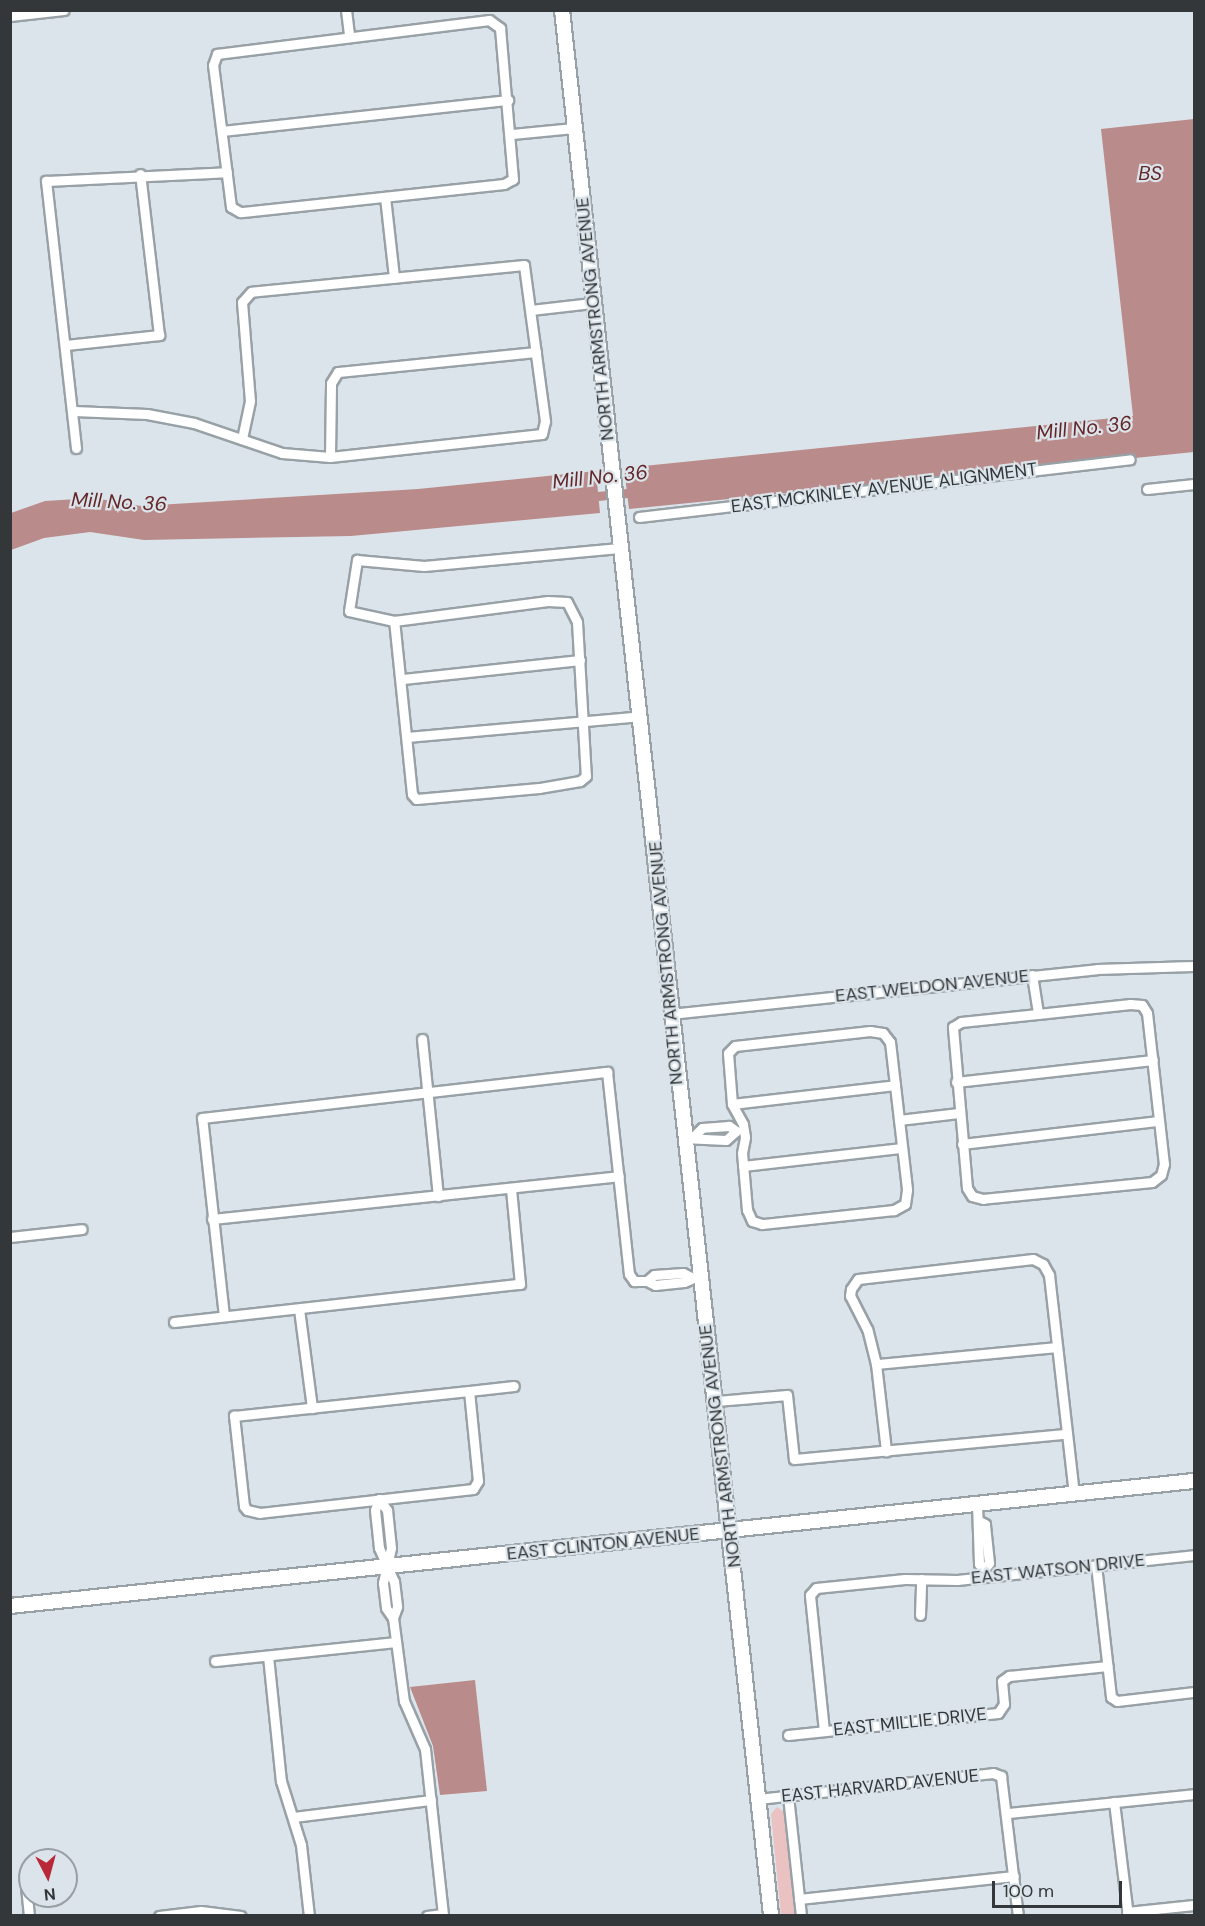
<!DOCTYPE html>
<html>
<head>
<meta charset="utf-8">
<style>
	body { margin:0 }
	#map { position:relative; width:1205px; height:1926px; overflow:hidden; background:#dbe4ea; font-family:"DM Sans",sans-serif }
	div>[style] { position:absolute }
	.green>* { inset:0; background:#eac2c1 }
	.water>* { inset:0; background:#b98b8a }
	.canal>* { height:9px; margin:-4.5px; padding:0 4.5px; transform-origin:4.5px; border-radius:4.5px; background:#b98b8a }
	.roads { filter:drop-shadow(2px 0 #98a1a6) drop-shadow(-2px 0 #98a1a6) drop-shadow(0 2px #98a1a6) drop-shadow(0 -2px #98a1a6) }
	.street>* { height:9px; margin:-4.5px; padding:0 4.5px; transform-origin:4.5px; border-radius:4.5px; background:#fff }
	.secondary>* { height:14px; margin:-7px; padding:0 7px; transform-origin:7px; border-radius:7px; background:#fff }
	span { translate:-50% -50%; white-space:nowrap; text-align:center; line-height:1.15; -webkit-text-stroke:4.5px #dbe4ea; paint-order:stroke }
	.street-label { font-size:18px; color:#333739 }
	.water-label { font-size:20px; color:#632729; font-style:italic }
	.frame { position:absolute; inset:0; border:12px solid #333739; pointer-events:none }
	.north { position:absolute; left:18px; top:1848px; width:60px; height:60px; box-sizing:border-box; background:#dbe4ea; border:2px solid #989fa3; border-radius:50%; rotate:174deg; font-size:16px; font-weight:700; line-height:24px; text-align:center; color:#333739 }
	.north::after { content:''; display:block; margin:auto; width:21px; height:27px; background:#b92839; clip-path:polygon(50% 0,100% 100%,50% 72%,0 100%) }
	.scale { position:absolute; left:992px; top:1881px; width:130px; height:27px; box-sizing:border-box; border:3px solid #333739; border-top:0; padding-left:8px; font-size:18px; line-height:21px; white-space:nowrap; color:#333739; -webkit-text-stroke:4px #dbe4ea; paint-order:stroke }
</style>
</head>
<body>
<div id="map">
	<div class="green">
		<i style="clip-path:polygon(777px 1807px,784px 1812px,795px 1915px,781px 1915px,771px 1814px)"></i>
	</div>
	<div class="water">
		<i style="clip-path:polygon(1194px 119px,1194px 452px,629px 509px,624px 468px,1133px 416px,1101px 129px)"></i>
		<i style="clip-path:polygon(596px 471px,600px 513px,351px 536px,144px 540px,90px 532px,44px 538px,11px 550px,11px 513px,45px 501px,94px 498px,141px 506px,418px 489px)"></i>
		<i style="clip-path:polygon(475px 1680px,487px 1791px,440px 1795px,433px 1746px,410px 1687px)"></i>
	</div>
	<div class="canal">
		<i style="left:588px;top:497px;width:49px;rotate:-5.8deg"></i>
	</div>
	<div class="roads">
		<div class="street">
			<i style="left:346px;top:10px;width:26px;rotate:83deg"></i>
			<i style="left:10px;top:16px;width:54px;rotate:-6.3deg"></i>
			<i style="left:489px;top:20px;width:14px;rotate:36deg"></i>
			<i style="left:500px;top:28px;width:152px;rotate:85.1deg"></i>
			<i style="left:513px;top:179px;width:10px;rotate:151deg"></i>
			<i style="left:504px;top:184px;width:265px;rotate:173.9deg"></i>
			<i style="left:240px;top:212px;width:10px;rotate:-151deg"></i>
			<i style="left:231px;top:207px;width:143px;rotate:-97.2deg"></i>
			<i style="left:213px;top:65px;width:12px;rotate:-70deg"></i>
			<i style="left:217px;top:54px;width:274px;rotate:-7.1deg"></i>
			<i style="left:222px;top:131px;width:288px;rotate:-6.2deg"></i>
			<i style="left:512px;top:134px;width:62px;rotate:-5.5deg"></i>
			<i style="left:385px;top:197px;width:81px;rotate:83.6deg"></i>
			<i style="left:531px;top:310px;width:61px;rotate:-6.5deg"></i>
			<i style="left:66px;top:345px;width:94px;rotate:-6.1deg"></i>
			<i style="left:159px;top:335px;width:162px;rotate:-96.7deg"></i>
			<i style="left:74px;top:411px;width:73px;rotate:2.4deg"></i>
			<i style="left:147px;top:414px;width:48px;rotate:10.8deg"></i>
			<i style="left:194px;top:423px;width:93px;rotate:18.8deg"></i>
			<i style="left:282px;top:453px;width:48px;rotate:4.8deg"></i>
			<i style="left:330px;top:457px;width:213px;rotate:-6.2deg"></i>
			<i style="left:542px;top:434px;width:13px;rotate:-77deg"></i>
			<i style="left:545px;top:421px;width:157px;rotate:-97.7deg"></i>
			<i style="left:524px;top:265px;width:274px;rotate:174.4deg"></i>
			<i style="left:251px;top:292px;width:13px;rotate:132deg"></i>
			<i style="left:242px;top:302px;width:99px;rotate:85.4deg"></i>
			<i style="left:250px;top:401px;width:39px;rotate:102deg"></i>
			<i style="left:76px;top:448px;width:269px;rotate:-96.4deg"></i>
			<i style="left:46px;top:181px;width:181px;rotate:-2.8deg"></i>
			<i style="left:330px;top:457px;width:74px;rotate:-89.2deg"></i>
			<i style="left:331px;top:383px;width:13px;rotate:-58deg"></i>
			<i style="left:338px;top:372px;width:199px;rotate:-5.8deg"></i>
			<i style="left:1147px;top:489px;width:47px;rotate:-6.1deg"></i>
			<i style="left:639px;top:517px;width:494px;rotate:-6.7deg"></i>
			<i style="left:548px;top:601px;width:19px;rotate:3deg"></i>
			<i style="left:567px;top:602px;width:22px;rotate:63deg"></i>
			<i style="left:577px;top:622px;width:154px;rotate:86.7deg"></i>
			<i style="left:586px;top:776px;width:8px;rotate:140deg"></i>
			<i style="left:580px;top:781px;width:42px;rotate:170.3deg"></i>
			<i style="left:539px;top:788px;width:123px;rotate:174.9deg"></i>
			<i style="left:416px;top:799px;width:6px;rotate:-129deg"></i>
			<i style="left:412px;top:794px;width:174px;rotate:-95.9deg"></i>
			<i style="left:394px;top:621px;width:155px;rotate:-7.4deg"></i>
			<i style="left:394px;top:621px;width:46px;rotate:-167.5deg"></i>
			<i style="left:349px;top:611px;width:52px;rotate:-81.1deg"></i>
			<i style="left:357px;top:560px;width:67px;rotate:5.1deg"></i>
			<i style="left:424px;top:566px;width:196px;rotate:-5.3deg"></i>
			<i style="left:403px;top:679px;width:178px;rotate:-6.1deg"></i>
			<i style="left:407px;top:737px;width:235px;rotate:-5.1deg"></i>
			<i style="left:1032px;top:975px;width:39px;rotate:81deg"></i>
			<i style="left:1038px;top:1014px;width:93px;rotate:-6.2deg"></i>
			<i style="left:1130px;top:1004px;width:12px;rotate:5deg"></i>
			<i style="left:1142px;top:1005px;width:9px;rotate:58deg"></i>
			<i style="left:1147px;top:1013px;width:152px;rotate:83.6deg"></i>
			<i style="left:1164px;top:1164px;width:11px;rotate:105deg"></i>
			<i style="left:1161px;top:1175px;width:11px;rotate:142deg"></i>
			<i style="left:1152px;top:1182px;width:170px;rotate:174.3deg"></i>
			<i style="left:983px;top:1199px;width:11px;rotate:-165deg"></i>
			<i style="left:972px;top:1196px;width:9px;rotate:-122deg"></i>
			<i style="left:967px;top:1188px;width:162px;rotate:-95deg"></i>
			<i style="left:953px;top:1027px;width:9px;rotate:-32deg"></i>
			<i style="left:961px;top:1022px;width:77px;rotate:-5.9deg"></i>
			<i style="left:670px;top:1014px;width:429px;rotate:-6deg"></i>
			<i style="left:1097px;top:969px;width:97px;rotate:-1.8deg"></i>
			<i style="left:870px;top:1031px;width:13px;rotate:9deg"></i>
			<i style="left:883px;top:1033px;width:11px;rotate:52deg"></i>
			<i style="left:890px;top:1042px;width:149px;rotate:83.4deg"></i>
			<i style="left:907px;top:1190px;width:14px;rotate:98deg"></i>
			<i style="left:905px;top:1204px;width:13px;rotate:151deg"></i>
			<i style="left:894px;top:1210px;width:133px;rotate:173.9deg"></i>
			<i style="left:762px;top:1224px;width:10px;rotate:-163deg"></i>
			<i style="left:752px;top:1221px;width:12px;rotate:-114deg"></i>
			<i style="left:747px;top:1210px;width:57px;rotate:-95deg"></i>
			<i style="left:742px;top:1153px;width:16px;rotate:-79deg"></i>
			<i style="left:745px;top:1137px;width:13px;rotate:-99deg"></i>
			<i style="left:743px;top:1124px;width:23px;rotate:-119deg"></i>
			<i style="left:732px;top:1104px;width:51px;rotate:-94.5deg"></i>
			<i style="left:728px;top:1053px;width:10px;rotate:-45deg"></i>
			<i style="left:735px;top:1046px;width:136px;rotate:-6.3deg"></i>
			<i style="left:422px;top:1039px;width:158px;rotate:84.2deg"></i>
			<i style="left:956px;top:1082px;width:198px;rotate:-6.4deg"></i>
			<i style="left:732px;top:1104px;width:164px;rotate:-6.6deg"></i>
			<i style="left:899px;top:1120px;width:60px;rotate:-6.7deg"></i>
			<i style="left:683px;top:1138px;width:43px;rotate:2.7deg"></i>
			<i style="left:726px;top:1140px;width:13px;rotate:-42deg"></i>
			<i style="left:736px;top:1131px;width:9px;rotate:-144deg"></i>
			<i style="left:729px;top:1126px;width:27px;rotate:176deg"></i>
			<i style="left:702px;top:1128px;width:11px;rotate:135deg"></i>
			<i style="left:962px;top:1144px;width:198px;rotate:-6.7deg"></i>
			<i style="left:743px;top:1166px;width:160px;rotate:-6.5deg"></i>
			<i style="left:212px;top:1219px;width:409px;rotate:-6deg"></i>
			<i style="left:10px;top:1237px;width:72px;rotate:-6.3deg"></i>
			<i style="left:647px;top:1281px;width:9px;rotate:-41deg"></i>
			<i style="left:654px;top:1275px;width:29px;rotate:-4deg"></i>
			<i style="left:683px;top:1273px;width:9px;rotate:27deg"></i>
			<i style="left:299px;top:1309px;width:100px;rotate:82.5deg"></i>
			<i style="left:224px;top:1316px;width:199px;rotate:-96.3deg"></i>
			<i style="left:202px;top:1118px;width:408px;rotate:-6.5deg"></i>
			<i style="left:607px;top:1072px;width:203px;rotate:83.8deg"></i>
			<i style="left:629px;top:1274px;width:9px;rotate:54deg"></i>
			<i style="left:634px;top:1281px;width:13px"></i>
			<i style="left:647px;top:1281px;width:9px;rotate:27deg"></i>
			<i style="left:655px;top:1285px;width:29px;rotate:-6deg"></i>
			<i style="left:684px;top:1282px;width:15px;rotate:-23deg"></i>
			<i style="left:174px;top:1322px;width:348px;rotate:-6.3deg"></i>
			<i style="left:520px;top:1284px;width:96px;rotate:-95.4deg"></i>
			<i style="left:1057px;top:1347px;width:182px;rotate:174.6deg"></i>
			<i style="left:876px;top:1364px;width:36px;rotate:-104deg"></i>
			<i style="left:867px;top:1329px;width:37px;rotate:-117deg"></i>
			<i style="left:850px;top:1296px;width:7px;rotate:-82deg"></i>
			<i style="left:851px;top:1289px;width:12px;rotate:-55deg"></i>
			<i style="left:858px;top:1279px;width:176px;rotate:-6.5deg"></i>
			<i style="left:1033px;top:1259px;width:11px;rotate:27deg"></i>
			<i style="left:1043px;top:1264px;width:13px;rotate:61deg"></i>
			<i style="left:1049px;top:1275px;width:219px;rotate:83.5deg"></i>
			<i style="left:876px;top:1364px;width:88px;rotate:83.4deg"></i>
			<i style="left:469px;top:1391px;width:90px;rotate:84.3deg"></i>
			<i style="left:478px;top:1481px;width:9px;rotate:122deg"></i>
			<i style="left:473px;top:1489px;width:214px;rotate:173.6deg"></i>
			<i style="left:260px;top:1513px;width:13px;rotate:-167deg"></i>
			<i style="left:247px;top:1510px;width:5px;rotate:-127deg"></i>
			<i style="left:244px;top:1506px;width:91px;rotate:-96.3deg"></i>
			<i style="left:234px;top:1416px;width:236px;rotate:-6.1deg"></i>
			<i style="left:469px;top:1391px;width:45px;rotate:-6.3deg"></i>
			<i style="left:716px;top:1401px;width:71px;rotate:-4.8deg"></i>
			<i style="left:787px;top:1395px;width:64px;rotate:83.8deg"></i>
			<i style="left:794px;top:1459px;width:273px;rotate:-5.3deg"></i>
			<i style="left:379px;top:1499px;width:14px;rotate:54deg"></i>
			<i style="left:387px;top:1510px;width:38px;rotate:84deg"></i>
			<i style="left:391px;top:1548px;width:36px;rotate:103deg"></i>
			<i style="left:383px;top:1583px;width:25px;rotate:83deg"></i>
			<i style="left:386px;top:1608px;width:12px;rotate:55deg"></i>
			<i style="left:393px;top:1618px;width:84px;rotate:82.5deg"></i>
			<i style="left:404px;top:1701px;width:52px;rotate:66.4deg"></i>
			<i style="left:425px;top:1749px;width:168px;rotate:83.8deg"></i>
			<i style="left:379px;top:1499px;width:12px;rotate:110deg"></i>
			<i style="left:375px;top:1510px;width:38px;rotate:84deg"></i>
			<i style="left:379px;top:1548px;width:36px;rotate:66deg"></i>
			<i style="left:394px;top:1581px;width:26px;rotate:83deg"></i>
			<i style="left:397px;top:1607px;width:12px;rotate:110deg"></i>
			<i style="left:977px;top:1503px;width:61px;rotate:88.1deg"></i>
			<i style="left:979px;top:1564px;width:7px;rotate:34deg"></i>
			<i style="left:985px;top:1568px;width:6px;rotate:-51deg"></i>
			<i style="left:989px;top:1563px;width:39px;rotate:-96deg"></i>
			<i style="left:985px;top:1524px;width:7px;rotate:-153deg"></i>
			<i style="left:1096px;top:1565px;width:133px;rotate:83.5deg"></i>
			<i style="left:1111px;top:1697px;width:7px;rotate:34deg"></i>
			<i style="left:1117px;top:1701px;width:78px;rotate:-6.7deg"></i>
			<i style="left:920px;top:1615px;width:36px;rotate:-88deg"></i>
			<i style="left:268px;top:1656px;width:126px;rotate:84.1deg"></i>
			<i style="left:281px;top:1781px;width:67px;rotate:72.6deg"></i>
			<i style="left:301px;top:1845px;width:71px;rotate:83.6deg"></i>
			<i style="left:215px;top:1661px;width:182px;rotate:-6deg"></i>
			<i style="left:824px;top:1731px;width:137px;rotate:-95.9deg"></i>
			<i style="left:810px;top:1595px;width:9px;rotate:-49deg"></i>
			<i style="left:816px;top:1588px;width:89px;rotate:-5.8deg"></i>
			<i style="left:905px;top:1579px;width:52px;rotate:1.1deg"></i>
			<i style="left:957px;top:1580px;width:238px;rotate:-6deg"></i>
			<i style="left:788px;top:1735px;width:211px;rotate:-6deg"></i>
			<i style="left:998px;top:1713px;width:11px;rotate:-56deg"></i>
			<i style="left:1004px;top:1704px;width:23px;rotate:-95deg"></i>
			<i style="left:1002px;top:1681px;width:9px;rotate:-36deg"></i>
			<i style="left:1009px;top:1676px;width:99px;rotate:-5.8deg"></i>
			<i style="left:788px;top:1796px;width:121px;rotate:83.8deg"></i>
			<i style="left:758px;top:1799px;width:236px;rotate:-6.3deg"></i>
			<i style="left:993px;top:1773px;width:9px;rotate:21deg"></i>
			<i style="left:1001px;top:1776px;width:141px;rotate:83.1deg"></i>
			<i style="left:1114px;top:1802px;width:115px;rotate:83deg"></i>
			<i style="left:1008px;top:1813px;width:187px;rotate:-5.8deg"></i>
			<i style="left:294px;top:1817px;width:138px;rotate:-7.1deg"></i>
			<i style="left:25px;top:1876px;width:40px;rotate:84.3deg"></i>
			<i style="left:799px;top:1899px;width:216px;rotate:-6.1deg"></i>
			<i style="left:1127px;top:1912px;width:67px;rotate:-6deg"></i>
			<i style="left:159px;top:1916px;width:42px;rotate:-6.8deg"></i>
			<i style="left:201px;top:1911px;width:40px;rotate:7.1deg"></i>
			<i style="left:427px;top:1916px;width:15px;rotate:-8deg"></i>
		</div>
		<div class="secondary">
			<i style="left:562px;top:10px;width:1917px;rotate:83.74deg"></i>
			<i style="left:10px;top:1606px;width:1191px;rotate:-6.03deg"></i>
		</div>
	</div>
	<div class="street-label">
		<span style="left:595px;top:319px;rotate:-96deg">NORTH ARMSTRONG AVENUE</span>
		<span style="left:884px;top:488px;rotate:-7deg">EAST MCKINLEY AVENUE ALIGNMENT</span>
		<span style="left:666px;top:963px;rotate:-95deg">NORTH ARMSTRONG AVENUE</span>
		<span style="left:932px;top:986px;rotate:-6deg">EAST WELDON AVENUE</span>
		<span style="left:720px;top:1446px;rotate:-97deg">NORTH ARMSTRONG AVENUE</span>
		<span style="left:603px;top:1544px;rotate:-6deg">EAST CLINTON AVENUE</span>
		<span style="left:1058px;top:1569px;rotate:-6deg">EAST WATSON DRIVE</span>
		<span style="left:910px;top:1722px;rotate:-6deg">EAST MILLIE DRIVE</span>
		<span style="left:880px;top:1786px;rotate:-6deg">EAST HARVARD AVENUE</span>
	</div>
	<div class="water-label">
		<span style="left:1150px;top:173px">BS</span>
		<span style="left:1084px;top:428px;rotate:-6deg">Mill No. 36</span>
		<span style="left:600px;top:477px;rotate:-6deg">Mill No. 36</span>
		<span style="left:119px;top:502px;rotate:3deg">Mill No. 36</span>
	</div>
	<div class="frame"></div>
	<div class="north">N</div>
	<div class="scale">100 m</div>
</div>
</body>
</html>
